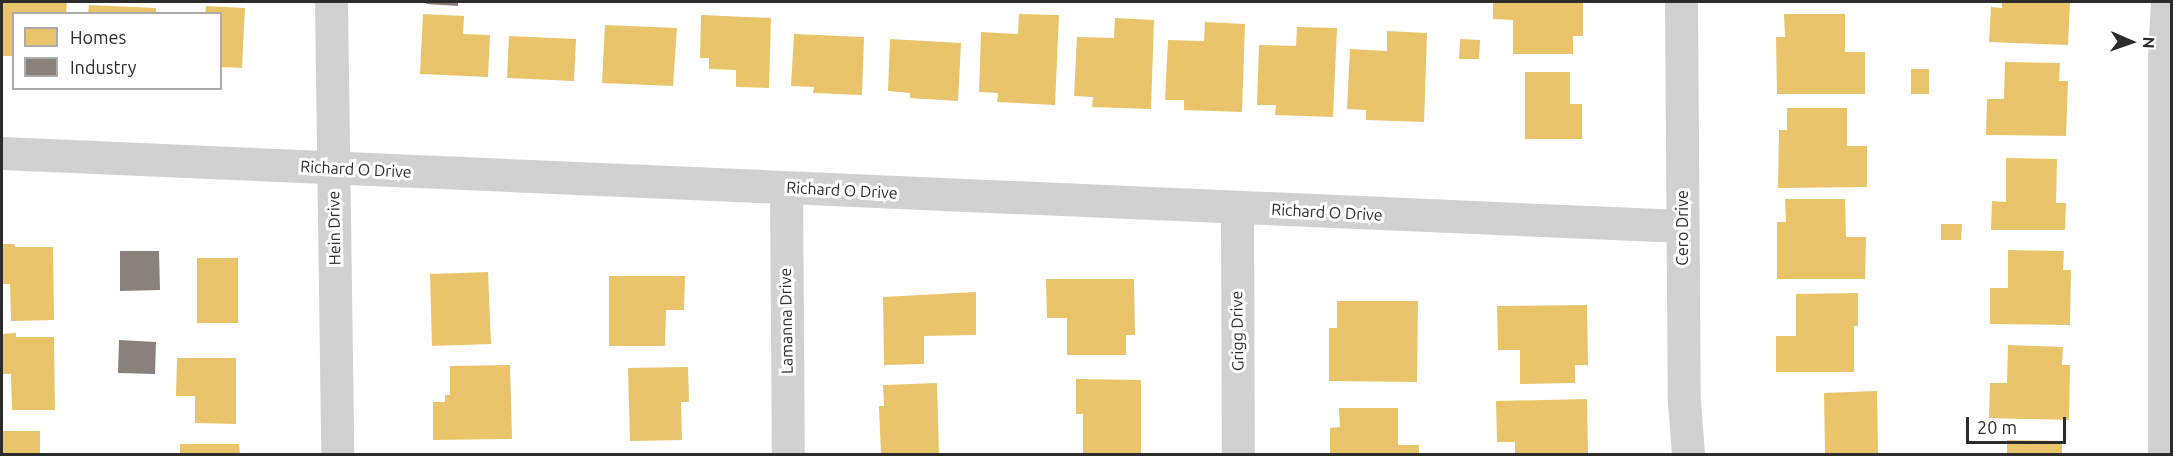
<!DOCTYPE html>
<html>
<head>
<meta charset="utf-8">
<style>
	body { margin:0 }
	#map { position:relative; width:2173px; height:456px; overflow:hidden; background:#fff; font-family:Ubuntu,sans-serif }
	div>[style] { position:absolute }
	.homes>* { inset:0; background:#e9c46a }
	.industry>* { inset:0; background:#8a817c }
	.minor>* { height:33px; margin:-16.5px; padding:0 16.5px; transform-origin:16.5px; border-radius:16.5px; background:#d1d1d1 }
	span { translate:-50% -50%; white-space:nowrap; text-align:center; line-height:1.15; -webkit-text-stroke:6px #fff; paint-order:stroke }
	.street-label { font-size:16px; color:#2c2c2c }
	.frame { position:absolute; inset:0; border:3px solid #2c2c2c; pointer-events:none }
	.legend { position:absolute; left:12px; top:12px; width:210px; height:78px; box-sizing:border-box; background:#fff; border:2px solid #ababab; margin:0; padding:8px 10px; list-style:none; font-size:18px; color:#2c2c2c }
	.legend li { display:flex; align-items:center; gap:12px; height:30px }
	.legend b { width:30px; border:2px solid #ababab }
	.north { position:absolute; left:2101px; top:12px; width:60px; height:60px; -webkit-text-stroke:4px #fff; paint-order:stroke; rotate:92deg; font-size:16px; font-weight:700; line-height:24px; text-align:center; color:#2c2c2c }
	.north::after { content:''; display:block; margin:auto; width:21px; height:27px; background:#2c2c2c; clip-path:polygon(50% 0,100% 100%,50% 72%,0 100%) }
	.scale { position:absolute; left:1966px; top:417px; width:100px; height:27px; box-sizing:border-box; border:3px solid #2c2c2c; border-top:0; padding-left:8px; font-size:18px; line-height:21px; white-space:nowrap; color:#2c2c2c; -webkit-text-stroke:4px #fff; paint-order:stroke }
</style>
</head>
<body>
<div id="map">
	<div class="homes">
		<i style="clip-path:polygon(2px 2px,67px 2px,66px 14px,14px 14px,14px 56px,2px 56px)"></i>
		<i style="clip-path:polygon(1493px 2px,1583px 2px,1583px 36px,1573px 36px,1573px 54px,1513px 54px,1513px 20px,1493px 19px)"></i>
		<i style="clip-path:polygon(2002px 2px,2070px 2px,2068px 45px,1989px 42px,1991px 7px,2002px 8px)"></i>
		<i style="clip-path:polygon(89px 5px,156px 8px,156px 14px,88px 14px)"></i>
		<i style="clip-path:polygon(206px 6px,245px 8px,242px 68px,220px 67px,220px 14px,205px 14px)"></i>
		<i style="clip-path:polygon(423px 14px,464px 16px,463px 34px,490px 35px,488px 77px,420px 74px)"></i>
		<i style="clip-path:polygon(1019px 14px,1059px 15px,1055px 105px,997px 102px,998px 93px,979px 92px,981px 32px,1018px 34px)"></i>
		<i style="clip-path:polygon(1784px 14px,1845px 14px,1845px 52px,1865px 52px,1865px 94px,1777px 94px,1776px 37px,1785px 37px)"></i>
		<i style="clip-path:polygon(701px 15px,771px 18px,769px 88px,736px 87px,736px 70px,709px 69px,709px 58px,700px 58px)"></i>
		<i style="clip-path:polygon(1115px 18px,1154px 20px,1151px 109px,1092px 107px,1093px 97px,1074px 96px,1077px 37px,1114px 38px)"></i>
		<i style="clip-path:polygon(1205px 22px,1245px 24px,1242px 112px,1184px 110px,1184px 100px,1165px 100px,1168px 40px,1204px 41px)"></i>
		<i style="clip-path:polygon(605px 25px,677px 28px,673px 86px,602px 83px)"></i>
		<i style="clip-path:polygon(1297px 27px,1337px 28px,1333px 117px,1275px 115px,1276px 105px,1257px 105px,1259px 45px,1296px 46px)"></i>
		<i style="clip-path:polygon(1387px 31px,1427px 33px,1424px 122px,1366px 120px,1366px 110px,1347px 109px,1350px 49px,1387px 51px)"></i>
		<i style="clip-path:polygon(794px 34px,864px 37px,862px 95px,813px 93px,814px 87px,791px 86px)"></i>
		<i style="clip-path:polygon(509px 36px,576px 39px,574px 81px,507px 78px)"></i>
		<i style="clip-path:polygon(890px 39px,961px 43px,958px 101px,910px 98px,910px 93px,888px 91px)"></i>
		<i style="clip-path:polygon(1460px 39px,1480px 40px,1479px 59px,1459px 59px)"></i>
		<i style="clip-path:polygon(2005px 62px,2060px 63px,2059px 81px,2068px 81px,2066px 136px,1986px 135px,1987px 99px,2004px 99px)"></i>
		<i style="clip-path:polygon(1911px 69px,1929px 69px,1929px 94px,1911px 94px)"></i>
		<i style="clip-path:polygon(1525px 72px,1570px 72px,1570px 104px,1582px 104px,1582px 139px,1525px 139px)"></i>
		<i style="clip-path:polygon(1787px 108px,1847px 108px,1847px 146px,1867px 146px,1867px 187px,1778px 188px,1779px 130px,1787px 130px)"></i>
		<i style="clip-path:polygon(2006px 158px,2057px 159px,2056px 203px,2066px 203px,2065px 230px,1991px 230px,1992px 201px,2006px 202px)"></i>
		<i style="clip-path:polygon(1785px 199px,1845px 199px,1846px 237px,1866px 237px,1865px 279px,1777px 279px,1777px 222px,1786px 222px)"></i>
		<i style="clip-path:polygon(1941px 224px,1962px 224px,1961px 240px,1941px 240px)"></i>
		<i style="clip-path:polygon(2px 244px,14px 244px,15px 247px,53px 247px,54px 320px,11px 321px,10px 284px,2px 284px)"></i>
		<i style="clip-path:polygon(2008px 250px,2064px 251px,2063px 270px,2071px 270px,2070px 325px,1990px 324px,1990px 288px,2008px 288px)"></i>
		<i style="clip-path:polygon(197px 258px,238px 258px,238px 323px,197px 323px)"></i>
		<i style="clip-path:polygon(488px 272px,491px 344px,432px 346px,430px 274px)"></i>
		<i style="clip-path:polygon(609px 276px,685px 276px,684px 310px,666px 310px,665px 346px,609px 346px)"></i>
		<i style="clip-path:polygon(1046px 279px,1134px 279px,1135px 335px,1126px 335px,1126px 355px,1067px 355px,1067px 318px,1047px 318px)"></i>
		<i style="clip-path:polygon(976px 292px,976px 335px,924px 336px,924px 364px,884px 365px,883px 297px)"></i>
		<i style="clip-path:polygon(1858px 293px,1858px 326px,1854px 326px,1854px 372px,1776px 372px,1776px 336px,1796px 336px,1796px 294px)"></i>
		<i style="clip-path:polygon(1337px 301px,1418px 301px,1417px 382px,1329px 381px,1329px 328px,1337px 328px)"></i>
		<i style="clip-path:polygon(1587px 305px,1588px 365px,1575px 365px,1575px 383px,1520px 384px,1520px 350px,1498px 350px,1497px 306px)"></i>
		<i style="clip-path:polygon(16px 333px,16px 337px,54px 337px,55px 410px,12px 410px,11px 374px,2px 374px,2px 334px)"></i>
		<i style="clip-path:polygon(2008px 345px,2063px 347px,2062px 365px,2070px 365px,2069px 420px,1989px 418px,1990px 383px,2007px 383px)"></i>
		<i style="clip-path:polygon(177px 358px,236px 358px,236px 424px,195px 423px,195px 396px,176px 396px)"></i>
		<i style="clip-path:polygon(510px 365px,512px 439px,433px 440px,433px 402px,445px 402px,445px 395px,450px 395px,450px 366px)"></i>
		<i style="clip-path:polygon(688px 367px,689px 402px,681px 402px,682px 440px,630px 441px,628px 368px)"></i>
		<i style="clip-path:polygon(1076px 379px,1141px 380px,1141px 454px,1083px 454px,1083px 414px,1076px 414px)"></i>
		<i style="clip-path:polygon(937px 383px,939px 454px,881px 454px,879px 406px,884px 406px,883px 385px)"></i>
		<i style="clip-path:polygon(1877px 391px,1878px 454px,1825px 454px,1824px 393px)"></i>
		<i style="clip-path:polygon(1587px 399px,1588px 454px,1515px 454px,1515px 442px,1497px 442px,1496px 401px)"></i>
		<i style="clip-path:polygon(1339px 408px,1398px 408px,1398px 445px,1419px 445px,1419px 454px,1330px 454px,1330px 428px,1340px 427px)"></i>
		<i style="clip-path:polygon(2px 431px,40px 431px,40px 454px,2px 454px)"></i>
		<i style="clip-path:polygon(2007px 440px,2062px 441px,2062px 454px,2007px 454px)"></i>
		<i style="clip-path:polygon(180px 444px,239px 444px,240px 454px,180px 454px)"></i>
	</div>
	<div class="industry">
		<i style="clip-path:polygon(426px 2px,458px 2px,458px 6px,426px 4px)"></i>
		<i style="clip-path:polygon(120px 251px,159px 251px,160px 290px,120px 291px)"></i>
		<i style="clip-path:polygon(119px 340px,156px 342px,155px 374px,118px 373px)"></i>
	</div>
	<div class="minor">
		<i style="left:331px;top:2px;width:452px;rotate:89.2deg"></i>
		<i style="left:1681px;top:2px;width:400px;rotate:89.6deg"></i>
		<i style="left:1684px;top:402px;width:52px;rotate:85.6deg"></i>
		<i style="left:2px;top:153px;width:1682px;rotate:2.49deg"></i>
		<i style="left:786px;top:188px;width:266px;rotate:89.6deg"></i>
		<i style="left:1237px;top:208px;width:246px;rotate:89.8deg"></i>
		<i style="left:2164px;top:454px;width:397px;rotate:-90deg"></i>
		<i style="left:2164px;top:57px;width:55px;rotate:-86.9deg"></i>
	</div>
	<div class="street-label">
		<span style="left:356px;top:169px;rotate:3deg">Richard O Drive</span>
		<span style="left:842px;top:190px;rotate:3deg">Richard O Drive</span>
		<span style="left:1327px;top:212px;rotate:3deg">Richard O Drive</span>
		<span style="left:334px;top:228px;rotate:-91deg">Hein Drive</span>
		<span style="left:1682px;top:228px;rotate:-90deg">Cero Drive</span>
		<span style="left:786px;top:321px;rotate:-91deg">Lamanna Drive</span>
		<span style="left:1237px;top:331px;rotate:-91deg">Grigg Drive</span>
	</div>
	<div class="frame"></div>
	<ul class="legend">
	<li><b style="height:16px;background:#e9c46a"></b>Homes</li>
	<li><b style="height:16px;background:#8a817c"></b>Industry</li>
	</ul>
	<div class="north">N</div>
	<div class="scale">20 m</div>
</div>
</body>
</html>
